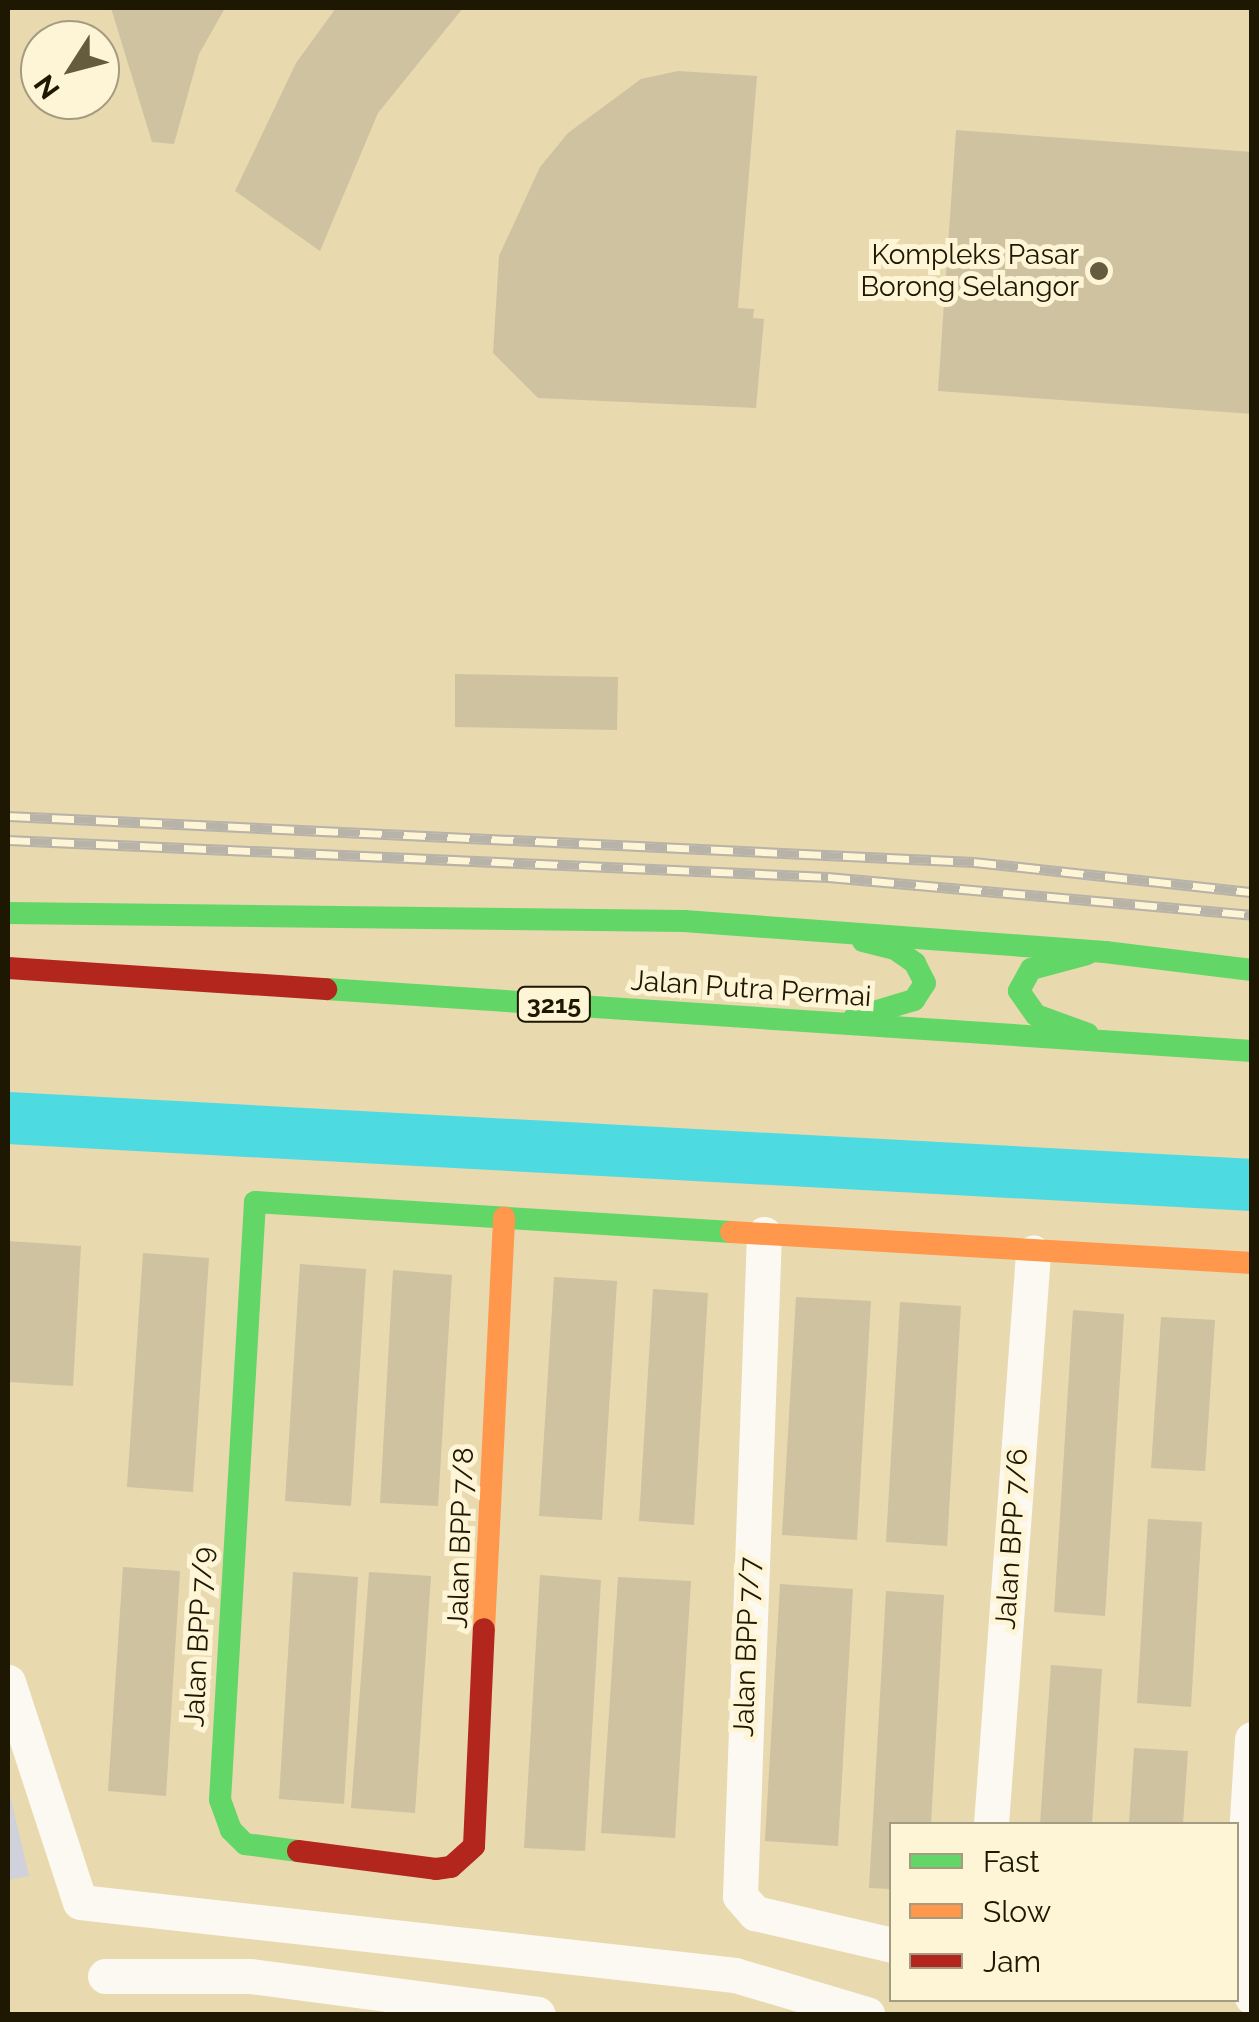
<!DOCTYPE html>
<html>
<head>
<meta charset="utf-8">
<style>
	body { margin:0 }
	#map { position:relative; width:1259px; height:2022px; overflow:hidden; background:#e8d9af; font-family:Raleway,sans-serif }
	div>[style] { position:absolute }
	.green>* { inset:0; background:#d0d1da }
	.river>* { height:52px; margin:-26px; padding:0 26px; transform-origin:26px; border-radius:26px; background:#4ddae1 }
	.building>* { inset:0; background:#cec2a1 }
	.street>* { height:35px; margin:-17.5px; padding:0 17.5px; transform-origin:17.5px; border-radius:17.5px; background:#fcf9f3 }
	.fast>* { height:22px; margin:-11px; padding:0 11px; transform-origin:11px; border-radius:11px; background:#63d668 }
	.slow>* { height:22px; margin:-11px; padding:0 11px; transform-origin:11px; border-radius:11px; background:#ff974d }
	.jam>* { height:22px; margin:-11px; padding:0 11px; transform-origin:11px; border-radius:11px; background:#b3261e }
	.rail>* { height:11px; margin-top:-5.5px; transform-origin:0; background:repeating-linear-gradient(90deg,#fef4d6 0 22px,#b7b3a9 0 44px); box-sizing:border-box; border-block:2px solid #b7b3a9 }
	.dots>* { width:28px; height:28px; translate:-50% -50%; box-sizing:border-box; border:5px solid #fef4d6; border-radius:50% }
	span { translate:-50% -50%; white-space:nowrap; text-align:center; line-height:1.15; -webkit-text-stroke:10px #fef4d6; paint-order:stroke }
	.shield-label span { padding:2px 8px; background:#fef4d6; border:2px solid; border-radius:8px; -webkit-text-stroke-width:0 }
	.shield-label { font-size:25px; color:#1e1701; font-weight:700 }
	.poi-label { font-size:28px; color:#1e1701 }
	.right { translate:-100% -50%; text-align:right }
	.street-label { font-size:28px; color:#1e1701 }
	.frame { position:absolute; inset:0; border:10px solid #1e1701; pointer-events:none }
	.legend { position:absolute; left:889px; top:1822px; width:350px; height:180px; box-sizing:border-box; background:#fef4d6; border:2px solid #a49c81; margin:0; padding:12px 18px; list-style:none; font-size:30px; color:#1e1701 }
	.legend li { display:flex; align-items:center; gap:20px; height:50px }
	.legend b { width:50px; border:2px solid #a49c81 }
	.north { position:absolute; left:20px; top:20px; width:100px; height:100px; box-sizing:border-box; background:#fef4d6; border:2px solid #a49c81; border-radius:50%; rotate:234deg; font-size:28px; font-weight:700; line-height:40px; text-align:center; color:#1e1701 }
	.north::after { content:''; display:block; margin:auto; width:35px; height:45px; background:#655b3e; clip-path:polygon(50% 0,100% 100%,50% 72%,0 100%) }
</style>
</head>
<body>
<div id="map">
	<div class="green">
		<i style="clip-path:polygon(8px 1787px,29px 1876px,8px 1880px)"></i>
	</div>
	<div class="river">
		<i style="left:8px;top:1118px;width:1246px;rotate:3.08deg"></i>
	</div>
	<div class="building">
		<i style="clip-path:polygon(111px 8px,225px 8px,199px 54px,174px 144px,152px 142px)"></i>
		<i style="clip-path:polygon(336px 8px,463px 8px,378px 113px,320px 251px,235px 191px,296px 63px)"></i>
		<i style="clip-path:polygon(678px 71px,757px 76px,738px 308px,754px 309px,753px 318px,764px 319px,756px 408px,538px 398px,493px 353px,499px 256px,540px 167px,568px 133px,641px 79px)"></i>
		<i style="clip-path:polygon(956px 130px,1252px 152px,1252px 414px,938px 391px)"></i>
		<i style="clip-path:polygon(455px 674px,618px 677px,617px 730px,455px 727px)"></i>
		<i style="clip-path:polygon(8px 1241px,81px 1246px,73px 1386px,8px 1382px)"></i>
		<i style="clip-path:polygon(143px 1253px,209px 1258px,193px 1492px,127px 1487px)"></i>
		<i style="clip-path:polygon(300px 1264px,366px 1269px,351px 1506px,285px 1501px)"></i>
		<i style="clip-path:polygon(393px 1270px,452px 1275px,438px 1506px,380px 1503px)"></i>
		<i style="clip-path:polygon(554px 1277px,617px 1281px,602px 1520px,539px 1516px)"></i>
		<i style="clip-path:polygon(653px 1289px,708px 1293px,694px 1525px,639px 1521px)"></i>
		<i style="clip-path:polygon(796px 1297px,871px 1301px,857px 1540px,782px 1535px)"></i>
		<i style="clip-path:polygon(900px 1302px,961px 1306px,947px 1546px,886px 1542px)"></i>
		<i style="clip-path:polygon(1073px 1310px,1124px 1314px,1105px 1616px,1054px 1612px)"></i>
		<i style="clip-path:polygon(1161px 1317px,1215px 1320px,1205px 1471px,1151px 1468px)"></i>
		<i style="clip-path:polygon(1148px 1519px,1202px 1522px,1191px 1707px,1137px 1703px)"></i>
		<i style="clip-path:polygon(123px 1567px,180px 1571px,166px 1796px,108px 1791px)"></i>
		<i style="clip-path:polygon(293px 1572px,358px 1577px,344px 1804px,279px 1799px)"></i>
		<i style="clip-path:polygon(369px 1572px,431px 1576px,415px 1813px,351px 1808px)"></i>
		<i style="clip-path:polygon(540px 1575px,601px 1580px,585px 1851px,524px 1848px)"></i>
		<i style="clip-path:polygon(618px 1577px,691px 1581px,675px 1838px,601px 1833px)"></i>
		<i style="clip-path:polygon(780px 1584px,853px 1589px,838px 1846px,765px 1841px)"></i>
		<i style="clip-path:polygon(886px 1591px,944px 1595px,931px 1824px,892px 1824px,891px 1889px,869px 1888px)"></i>
		<i style="clip-path:polygon(1051px 1665px,1102px 1669px,1092px 1824px,1040px 1824px)"></i>
		<i style="clip-path:polygon(1134px 1748px,1188px 1751px,1183px 1824px,1129px 1824px)"></i>
	</div>
	<div class="street">
		<i style="left:764px;top:1234px;width:662px;rotate:92.08deg"></i>
		<i style="left:740px;top:1896px;width:23px;rotate:49deg"></i>
		<i style="left:755px;top:1913px;width:141px;rotate:13.1deg"></i>
		<i style="left:8px;top:1682px;width:231px;rotate:71.9deg"></i>
		<i style="left:80px;top:1902px;width:659px;rotate:6.36deg"></i>
		<i style="left:735px;top:1975px;width:138px;rotate:16.5deg"></i>
		<i style="left:1252px;top:1739px;width:225px;rotate:93.6deg"></i>
		<i style="left:1238px;top:1964px;width:36px;rotate:67deg"></i>
		<i style="left:991px;top:1824px;width:573px;rotate:-85.79deg"></i>
		<i style="left:105px;top:1976px;width:145px"></i>
		<i style="left:250px;top:1976px;width:290px;rotate:7.5deg"></i>
	</div>
	<div class="fast">
		<i style="left:8px;top:913px;width:676px;rotate:0.68deg"></i>
		<i style="left:684px;top:921px;width:422px;rotate:4.2deg"></i>
		<i style="left:1105px;top:952px;width:148px;rotate:7deg"></i>
		<i style="left:1087px;top:954px;width:58px;rotate:165deg"></i>
		<i style="left:1031px;top:969px;width:25px;rotate:119deg"></i>
		<i style="left:1019px;top:991px;width:29px;rotate:55deg"></i>
		<i style="left:1036px;top:1015px;width:55px;rotate:20.1deg"></i>
		<i style="left:326px;top:989px;width:928px;rotate:3.83deg"></i>
		<i style="left:854px;top:1018px;width:63px;rotate:-16.7deg"></i>
		<i style="left:914px;top:1000px;width:20px;rotate:-57deg"></i>
		<i style="left:925px;top:983px;width:22px;rotate:-117deg"></i>
		<i style="left:915px;top:963px;width:24px;rotate:-145deg"></i>
		<i style="left:895px;top:949px;width:33px;rotate:-166deg"></i>
		<i style="left:298px;top:1851px;width:53px;rotate:-172.5deg"></i>
		<i style="left:245px;top:1844px;width:20px;rotate:-135deg"></i>
		<i style="left:231px;top:1830px;width:32px;rotate:-110deg"></i>
		<i style="left:220px;top:1800px;width:599px;rotate:-86.65deg"></i>
		<i style="left:255px;top:1202px;width:477px;rotate:3.6deg"></i>
	</div>
	<div class="slow">
		<i style="left:731px;top:1232px;width:522px;rotate:3.41deg"></i>
		<i style="left:484px;top:1629px;width:412px;rotate:-87.2deg"></i>
	</div>
	<div class="jam">
		<i style="left:8px;top:968px;width:319px;rotate:3.8deg"></i>
		<i style="left:298px;top:1851px;width:139px;rotate:7.4deg"></i>
		<i style="left:436px;top:1869px;width:15px;rotate:-8deg"></i>
		<i style="left:451px;top:1867px;width:31px;rotate:-42deg"></i>
		<i style="left:474px;top:1846px;width:217px;rotate:-87.4deg"></i>
	</div>
	<div class="rail">
		<i style="left:8px;top:816px;width:967px;rotate:2.73deg"></i>
		<i style="left:974px;top:862px;width:280px;rotate:6.2deg"></i>
		<i style="left:8px;top:840px;width:821px;rotate:2.58deg"></i>
		<i style="left:828px;top:877px;width:426px;rotate:5.1deg"></i>
	</div>
	<div class="dots">
		<i style="left:1099px;top:271px;background:#655b3e"></i>
	</div>
	<div class="shield-label">
		<span style="left:554px;top:1004px">3215</span>
	</div>
	<div class="poi-label">
		<span class="right" style="left:1079px;top:271px">Kompleks Pasar<br>Borong Selangor</span>
	</div>
	<div class="street-label">
		<span style="left:751px;top:989px;rotate:4deg">Jalan Putra Permai</span>
		<span style="left:461px;top:1538px;rotate:-88deg">Jalan BPP 7/8</span>
		<span style="left:1012px;top:1539px;rotate:-86deg">Jalan BPP 7/6</span>
		<span style="left:199px;top:1637px;rotate:-87deg">Jalan BPP 7/9</span>
		<span style="left:747px;top:1647px;rotate:-88deg">Jalan BPP 7/7</span>
	</div>
	<div class="frame"></div>
	<ul class="legend">
	<li><b style="height:12px;background:#63d668"></b>Fast</li>
	<li><b style="height:12px;background:#ff974d"></b>Slow</li>
	<li><b style="height:12px;background:#b3261e"></b>Jam</li>
	</ul>
	<div class="north">N</div>
</div>
</body>
</html>
